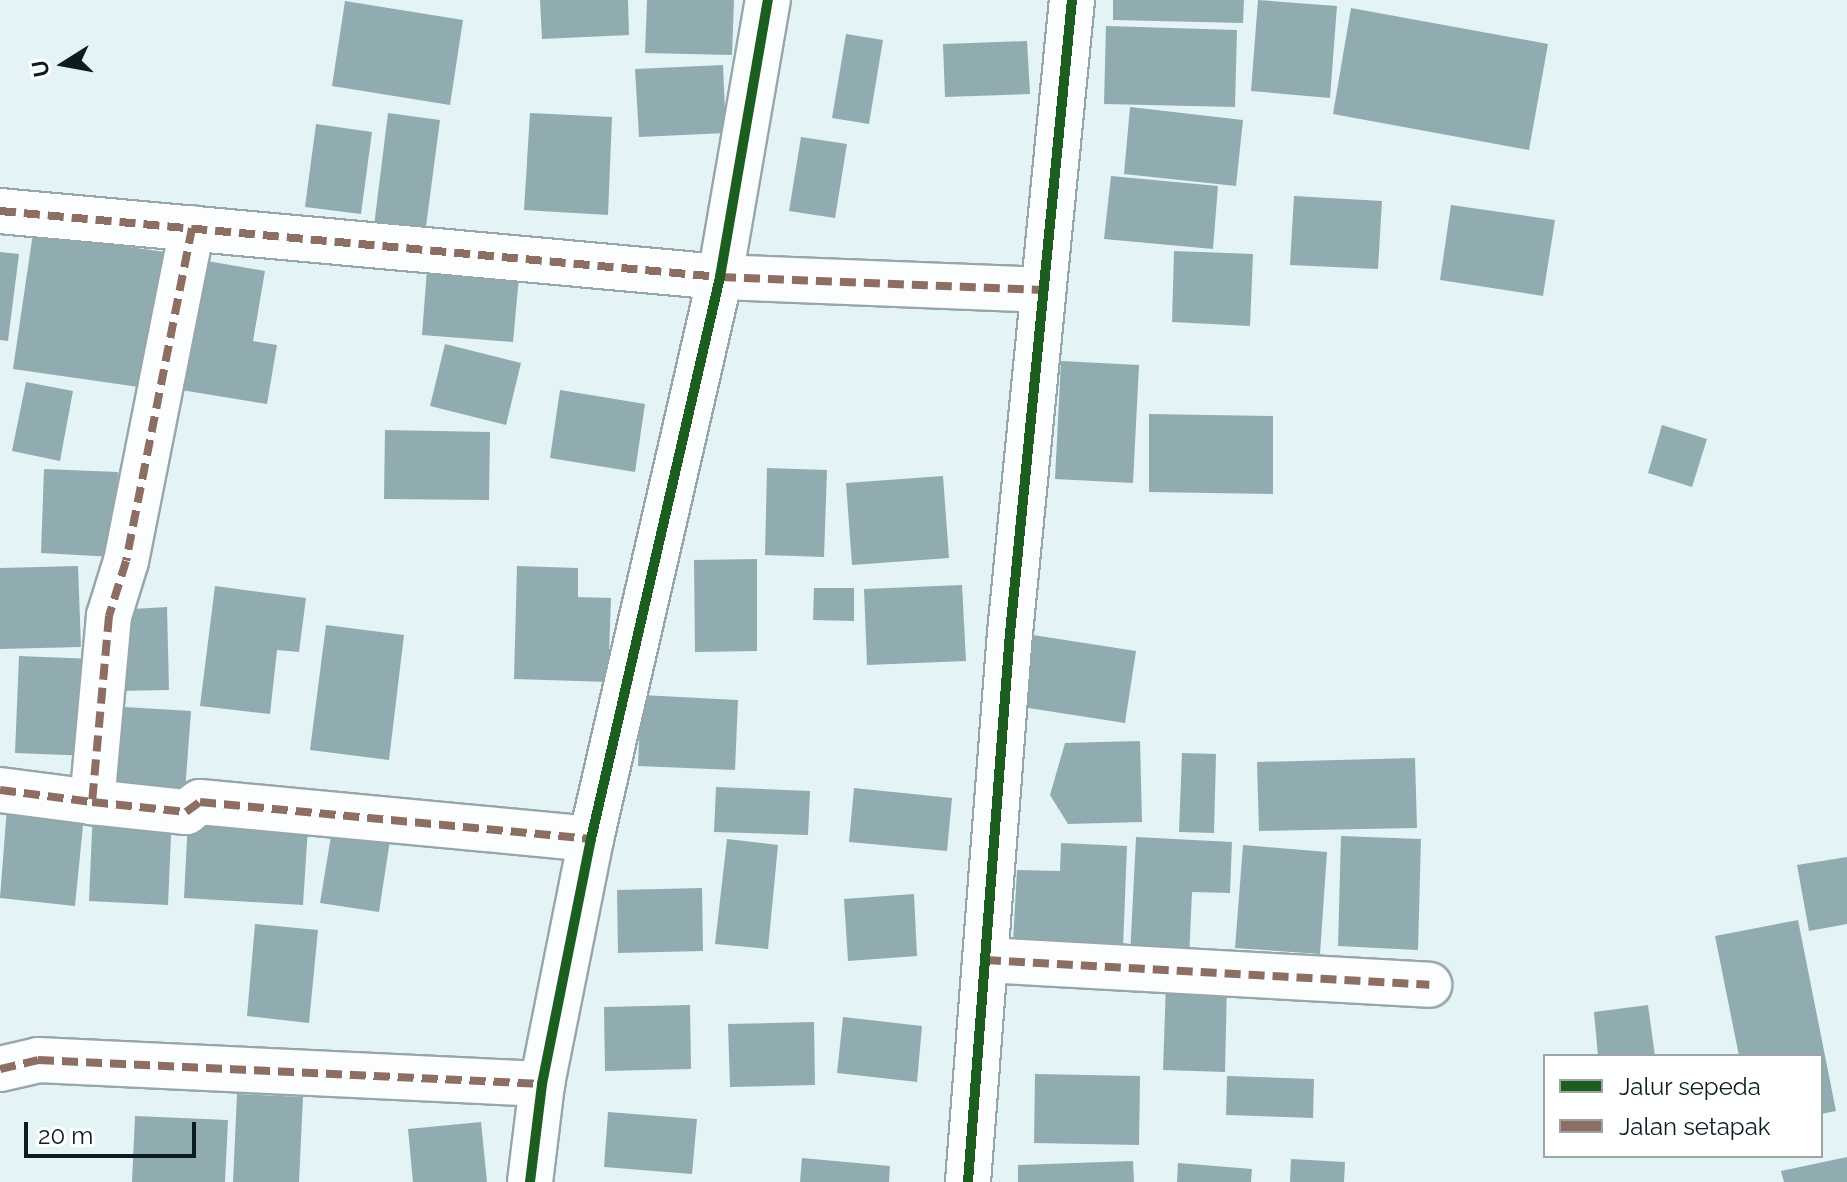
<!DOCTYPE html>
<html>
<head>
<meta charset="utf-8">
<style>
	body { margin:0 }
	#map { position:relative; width:1847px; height:1182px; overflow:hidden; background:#e4f3f6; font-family:Raleway,sans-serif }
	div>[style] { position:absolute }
	.building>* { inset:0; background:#91acb0 }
	.roads { filter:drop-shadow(2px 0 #97a6a8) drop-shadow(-2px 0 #97a6a8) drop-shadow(0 2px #97a6a8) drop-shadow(0 -2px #97a6a8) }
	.street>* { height:44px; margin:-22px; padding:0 22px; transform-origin:22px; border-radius:22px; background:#fbfdfe }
	.quiet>* { height:8px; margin-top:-4px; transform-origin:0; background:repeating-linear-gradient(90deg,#8d6e63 0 16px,transparent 0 24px) }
	.cycleway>* { height:10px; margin:-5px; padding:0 5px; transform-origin:5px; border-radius:5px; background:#1b5e20 }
	span { translate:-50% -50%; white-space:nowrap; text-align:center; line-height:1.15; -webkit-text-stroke:6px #fff; paint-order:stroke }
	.legend { position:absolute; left:1543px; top:1054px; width:280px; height:104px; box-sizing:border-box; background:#fff; border:2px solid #9da4a5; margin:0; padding:10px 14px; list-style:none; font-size:24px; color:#0a1c1f }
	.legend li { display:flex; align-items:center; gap:16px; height:40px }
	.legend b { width:40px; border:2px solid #9da4a5 }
	.north { position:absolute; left:24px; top:24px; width:80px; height:80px; -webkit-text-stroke:6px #fff; paint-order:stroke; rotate:259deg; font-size:22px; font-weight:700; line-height:32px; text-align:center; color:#0a1c1f }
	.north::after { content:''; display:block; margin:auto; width:28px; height:36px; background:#0a1c1f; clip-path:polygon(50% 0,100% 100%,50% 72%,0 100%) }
	.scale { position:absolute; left:24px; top:1122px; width:172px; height:36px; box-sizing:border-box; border:4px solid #0a1c1f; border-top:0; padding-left:10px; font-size:24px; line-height:28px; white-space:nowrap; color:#0a1c1f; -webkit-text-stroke:6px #fff; paint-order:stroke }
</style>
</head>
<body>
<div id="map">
	<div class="building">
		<i style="clip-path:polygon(540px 0,628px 0,629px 35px,542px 39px)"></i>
		<i style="clip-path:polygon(647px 0,734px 0,732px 55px,645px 53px)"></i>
		<i style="clip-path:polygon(1113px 0,1244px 0,1243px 23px,1113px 20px)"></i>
		<i style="clip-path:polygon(1258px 0,1337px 6px,1330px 98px,1251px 91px)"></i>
		<i style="clip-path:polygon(345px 1px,463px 20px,450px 105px,332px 86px)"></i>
		<i style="clip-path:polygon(1351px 8px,1548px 44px,1529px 150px,1333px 114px)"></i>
		<i style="clip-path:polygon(1106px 26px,1237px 30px,1235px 107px,1104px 104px)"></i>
		<i style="clip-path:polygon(846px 34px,883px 40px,869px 124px,832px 118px)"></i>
		<i style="clip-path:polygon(1027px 41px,1030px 94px,945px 97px,943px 44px)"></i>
		<i style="clip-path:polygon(723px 65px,726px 133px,639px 137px,635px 69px)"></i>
		<i style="clip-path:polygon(1130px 107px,1243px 120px,1236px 186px,1124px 174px)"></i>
		<i style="clip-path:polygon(388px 113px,440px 120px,425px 234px,374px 226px)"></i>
		<i style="clip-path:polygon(530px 113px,612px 117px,608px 215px,524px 210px)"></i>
		<i style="clip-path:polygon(316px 124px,372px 132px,361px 214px,305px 207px)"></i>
		<i style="clip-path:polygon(801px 137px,847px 144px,835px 218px,789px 211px)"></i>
		<i style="clip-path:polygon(1111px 176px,1218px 186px,1213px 249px,1104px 239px)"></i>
		<i style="clip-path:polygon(1294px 196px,1382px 201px,1378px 269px,1290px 265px)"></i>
		<i style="clip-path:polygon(1451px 205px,1555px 220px,1543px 296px,1440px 280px)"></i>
		<i style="clip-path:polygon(33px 233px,172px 253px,153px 389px,13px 369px)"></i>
		<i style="clip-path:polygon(1174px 251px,1253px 254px,1250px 326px,1172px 322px)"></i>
		<i style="clip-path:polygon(0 252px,19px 254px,8px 341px,0 340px)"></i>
		<i style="clip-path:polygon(196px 259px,265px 271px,253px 341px,277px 345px,267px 404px,175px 389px)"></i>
		<i style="clip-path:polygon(427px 269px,519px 277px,513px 342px,422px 335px)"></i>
		<i style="clip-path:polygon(445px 344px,521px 363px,506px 425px,430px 406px)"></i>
		<i style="clip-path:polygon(1061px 361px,1139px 365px,1133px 483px,1055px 479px)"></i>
		<i style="clip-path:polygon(26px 382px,73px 391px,60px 461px,12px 451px)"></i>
		<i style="clip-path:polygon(560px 390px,645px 404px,635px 472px,550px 458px)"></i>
		<i style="clip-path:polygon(1149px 414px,1273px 416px,1273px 494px,1149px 492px)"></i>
		<i style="clip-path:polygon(1662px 425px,1707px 439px,1692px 487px,1648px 473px)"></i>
		<i style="clip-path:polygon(385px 430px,490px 432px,489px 500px,384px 499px)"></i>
		<i style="clip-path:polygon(767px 468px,827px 470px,824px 557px,765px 555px)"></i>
		<i style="clip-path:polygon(44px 469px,118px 472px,114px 557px,41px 553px)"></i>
		<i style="clip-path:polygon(943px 476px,949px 558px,852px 565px,846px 483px)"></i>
		<i style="clip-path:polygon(757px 559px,757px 651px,695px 652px,694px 560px)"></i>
		<i style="clip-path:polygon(78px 566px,81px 647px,0 649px,0 568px)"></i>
		<i style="clip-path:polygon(517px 566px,578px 568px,578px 597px,611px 598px,608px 682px,514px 679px)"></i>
		<i style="clip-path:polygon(962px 585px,966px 661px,867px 665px,864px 589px)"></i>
		<i style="clip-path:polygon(215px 586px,306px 598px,299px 652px,277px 650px,270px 714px,200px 706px)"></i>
		<i style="clip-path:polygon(814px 588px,854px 588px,854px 621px,813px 620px)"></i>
		<i style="clip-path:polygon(167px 607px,169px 690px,117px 691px,115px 610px)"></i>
		<i style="clip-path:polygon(326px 625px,404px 635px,389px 760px,310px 750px)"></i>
		<i style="clip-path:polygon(1033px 635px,1136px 651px,1125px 723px,1022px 707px)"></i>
		<i style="clip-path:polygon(19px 656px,94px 659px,90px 756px,15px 753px)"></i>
		<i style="clip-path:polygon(641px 695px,738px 700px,735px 770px,638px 766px)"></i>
		<i style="clip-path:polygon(108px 706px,191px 711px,184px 805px,101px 799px)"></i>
		<i style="clip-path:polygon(1140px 741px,1142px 822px,1068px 824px,1050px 795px,1065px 743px)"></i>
		<i style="clip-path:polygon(1182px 753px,1216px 754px,1214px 833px,1179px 832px)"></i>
		<i style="clip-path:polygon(1415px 758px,1417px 828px,1259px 831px,1257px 762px)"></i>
		<i style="clip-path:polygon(716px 787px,810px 791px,808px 835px,714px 832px)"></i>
		<i style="clip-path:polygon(854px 788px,952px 798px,947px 851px,849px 842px)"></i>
		<i style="clip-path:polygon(7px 807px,84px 815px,75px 906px,0 898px)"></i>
		<i style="clip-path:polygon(93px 809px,172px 812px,168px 905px,89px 901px)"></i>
		<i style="clip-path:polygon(334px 818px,392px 827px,379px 912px,320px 903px)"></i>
		<i style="clip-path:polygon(188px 819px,308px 827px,303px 905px,184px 898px)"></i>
		<i style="clip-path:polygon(1341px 836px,1421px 839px,1418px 950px,1338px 946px)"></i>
		<i style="clip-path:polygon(1136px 837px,1232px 842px,1230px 893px,1192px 892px,1189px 959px,1130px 956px)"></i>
		<i style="clip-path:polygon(727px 839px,778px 845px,768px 949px,715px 944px)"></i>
		<i style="clip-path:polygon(1061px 843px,1127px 846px,1123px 948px,1013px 942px,1017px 870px,1060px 871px)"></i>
		<i style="clip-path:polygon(1243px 845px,1327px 852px,1320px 954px,1235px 948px)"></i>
		<i style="clip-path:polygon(1847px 857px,1847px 924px,1809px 931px,1797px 865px)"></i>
		<i style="clip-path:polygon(702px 888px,703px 951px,618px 953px,617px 890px)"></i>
		<i style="clip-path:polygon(914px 894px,917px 956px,848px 961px,844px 899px)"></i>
		<i style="clip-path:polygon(1798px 920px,1836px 1111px,1821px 1114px,1821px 1056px,1739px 1056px,1715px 936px)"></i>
		<i style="clip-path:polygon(255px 924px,318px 930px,309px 1023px,247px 1016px)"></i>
		<i style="clip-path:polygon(1166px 983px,1227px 985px,1225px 1072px,1163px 1070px)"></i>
		<i style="clip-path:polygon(690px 1005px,691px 1069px,605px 1071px,604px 1007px)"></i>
		<i style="clip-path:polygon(1648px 1005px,1655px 1056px,1598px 1056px,1594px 1012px)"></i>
		<i style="clip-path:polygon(843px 1017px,922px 1026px,917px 1082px,837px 1073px)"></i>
		<i style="clip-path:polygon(814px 1022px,815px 1085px,730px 1087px,728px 1024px)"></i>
		<i style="clip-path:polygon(1035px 1074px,1140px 1076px,1139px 1145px,1034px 1143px)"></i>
		<i style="clip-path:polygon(1227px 1076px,1314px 1079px,1313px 1118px,1226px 1115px)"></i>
		<i style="clip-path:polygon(237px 1094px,303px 1097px,299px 1182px,233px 1182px)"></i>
		<i style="clip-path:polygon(608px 1112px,697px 1119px,692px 1174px,604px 1167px)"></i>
		<i style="clip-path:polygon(135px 1116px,228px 1120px,225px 1182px,132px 1182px)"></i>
		<i style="clip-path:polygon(481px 1122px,487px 1182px,413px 1182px,408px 1129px)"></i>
		<i style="clip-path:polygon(1847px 1157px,1847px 1182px,1784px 1182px,1781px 1171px)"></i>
		<i style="clip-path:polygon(802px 1158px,890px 1166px,889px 1182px,800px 1182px)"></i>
		<i style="clip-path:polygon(1291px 1159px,1345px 1162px,1344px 1182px,1290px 1182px)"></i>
		<i style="clip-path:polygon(1133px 1161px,1134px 1182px,1018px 1182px,1018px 1165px)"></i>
		<i style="clip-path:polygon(1178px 1163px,1252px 1169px,1251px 1182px,1177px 1182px)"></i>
	</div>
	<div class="roads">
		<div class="street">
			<i style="left:0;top:211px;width:723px;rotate:5.24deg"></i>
			<i style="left:720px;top:277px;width:323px;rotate:2.3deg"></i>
			<i style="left:192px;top:228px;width:339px;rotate:101.2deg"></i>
			<i style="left:126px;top:561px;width:58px;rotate:107.2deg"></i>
			<i style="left:109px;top:616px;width:187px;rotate:95.2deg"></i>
			<i style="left:92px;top:802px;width:95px;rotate:6.1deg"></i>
			<i style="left:186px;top:812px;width:17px;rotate:-36deg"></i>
			<i style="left:200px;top:802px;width:393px;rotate:5.4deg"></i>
			<i style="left:0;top:790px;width:93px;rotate:7.4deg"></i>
			<i style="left:985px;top:960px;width:445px;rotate:3.2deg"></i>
			<i style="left:0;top:1069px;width:39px;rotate:-13deg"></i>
			<i style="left:38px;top:1060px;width:505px;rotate:2.73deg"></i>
			<i style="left:530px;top:1182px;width:99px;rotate:-83deg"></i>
			<i style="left:542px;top:1084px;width:250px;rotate:-78.7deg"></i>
			<i style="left:591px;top:839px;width:577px;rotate:-77.07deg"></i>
			<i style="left:720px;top:277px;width:281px;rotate:-80.2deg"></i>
			<i style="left:968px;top:1182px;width:551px;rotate:-85.63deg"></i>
			<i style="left:1010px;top:633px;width:636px;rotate:-84.41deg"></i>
		</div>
	</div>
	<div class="quiet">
		<i style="left:0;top:211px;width:723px;rotate:5.24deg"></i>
		<i style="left:720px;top:277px;width:323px;rotate:2.3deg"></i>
		<i style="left:192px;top:228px;width:339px;rotate:101.2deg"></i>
		<i style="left:126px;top:561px;width:58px;rotate:107.2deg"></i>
		<i style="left:109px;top:616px;width:187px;rotate:95.2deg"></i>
		<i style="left:92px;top:802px;width:95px;rotate:6.1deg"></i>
		<i style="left:186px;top:812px;width:17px;rotate:-36deg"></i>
		<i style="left:200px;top:802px;width:393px;rotate:5.4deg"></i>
		<i style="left:0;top:790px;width:93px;rotate:7.4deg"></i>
		<i style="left:985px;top:960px;width:445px;rotate:3.2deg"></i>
		<i style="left:0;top:1069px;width:39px;rotate:-13deg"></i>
		<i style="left:38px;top:1060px;width:505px;rotate:2.73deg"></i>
	</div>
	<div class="cycleway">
		<i style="left:530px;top:1182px;width:99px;rotate:-83deg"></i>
		<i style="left:542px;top:1084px;width:250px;rotate:-78.7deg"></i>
		<i style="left:591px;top:839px;width:577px;rotate:-77.07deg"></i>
		<i style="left:720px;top:277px;width:281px;rotate:-80.2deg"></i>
		<i style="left:968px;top:1182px;width:551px;rotate:-85.63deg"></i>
		<i style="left:1010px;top:633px;width:636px;rotate:-84.41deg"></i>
	</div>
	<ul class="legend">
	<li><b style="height:10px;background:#1b5e20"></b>Jalur sepeda</li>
	<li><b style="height:10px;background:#8d6e63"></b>Jalan setapak</li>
	</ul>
	<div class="north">U</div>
	<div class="scale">20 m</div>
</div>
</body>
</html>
